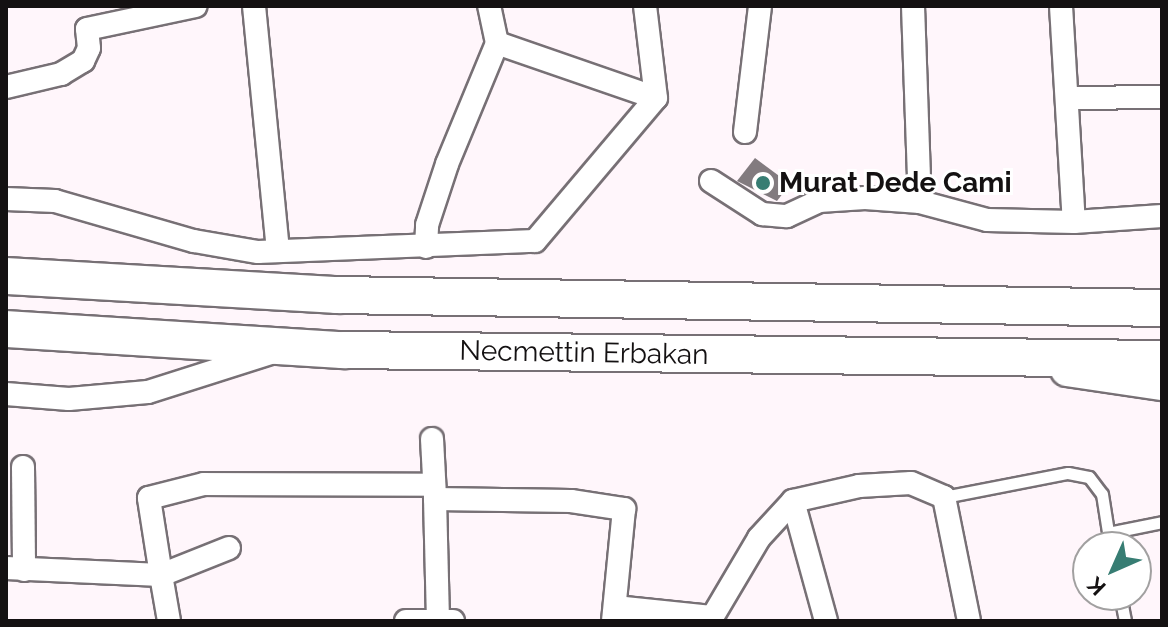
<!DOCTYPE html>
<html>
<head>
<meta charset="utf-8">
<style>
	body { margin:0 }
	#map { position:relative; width:1168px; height:627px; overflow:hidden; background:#fff6fb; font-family:Raleway,sans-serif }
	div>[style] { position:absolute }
	.building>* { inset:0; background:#827b7f }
	.roads { filter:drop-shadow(2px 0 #777075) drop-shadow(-2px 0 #777075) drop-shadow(0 2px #777075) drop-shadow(0 -2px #777075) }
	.lane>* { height:11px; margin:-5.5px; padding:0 5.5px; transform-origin:5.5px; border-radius:5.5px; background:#fff }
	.street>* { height:22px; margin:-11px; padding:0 11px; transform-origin:11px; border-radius:11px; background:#fff }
	.secondary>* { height:32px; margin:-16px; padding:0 16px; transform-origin:16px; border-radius:16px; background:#fff }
	.primary>* { height:36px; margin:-18px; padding:0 18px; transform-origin:18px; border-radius:18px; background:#fff }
	.dots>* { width:22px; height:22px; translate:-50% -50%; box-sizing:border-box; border:4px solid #fff; border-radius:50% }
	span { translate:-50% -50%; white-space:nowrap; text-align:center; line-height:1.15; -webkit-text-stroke:6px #fff; paint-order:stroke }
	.poi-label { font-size:28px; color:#141112; font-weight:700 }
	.left { translate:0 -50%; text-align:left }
	.street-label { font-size:28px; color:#141112 }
	.frame { position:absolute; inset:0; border:8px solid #141112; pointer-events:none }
	.north { position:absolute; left:1072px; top:531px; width:80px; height:80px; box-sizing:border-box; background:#fff; border:2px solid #a1a0a0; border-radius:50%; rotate:225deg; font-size:22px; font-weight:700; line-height:32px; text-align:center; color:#141112 }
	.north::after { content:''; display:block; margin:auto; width:28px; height:36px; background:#377d73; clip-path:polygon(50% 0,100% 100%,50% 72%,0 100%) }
</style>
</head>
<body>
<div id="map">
	<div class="building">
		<i style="clip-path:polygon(755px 158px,790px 184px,777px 201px,737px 181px)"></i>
	</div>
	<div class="roads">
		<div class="lane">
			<i style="left:944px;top:497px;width:126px;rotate:-11deg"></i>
			<i style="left:1068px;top:473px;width:21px;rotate:11deg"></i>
			<i style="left:1089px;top:477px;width:21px;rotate:53deg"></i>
			<i style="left:1102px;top:494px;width:39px;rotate:81deg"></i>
			<i style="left:1108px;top:533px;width:55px;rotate:-11.5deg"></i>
			<i style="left:1120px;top:595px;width:26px;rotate:79deg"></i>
		</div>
		<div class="street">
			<i style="left:254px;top:6px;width:246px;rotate:84.4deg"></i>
			<i style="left:913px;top:6px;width:196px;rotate:88deg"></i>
			<i style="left:1061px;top:6px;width:216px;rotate:86.6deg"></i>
			<i style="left:497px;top:43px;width:168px;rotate:19.1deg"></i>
			<i style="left:656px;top:98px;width:93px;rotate:-96.8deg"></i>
			<i style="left:6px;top:87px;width:57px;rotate:-13.3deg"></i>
			<i style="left:61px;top:74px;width:26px;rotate:-31deg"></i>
			<i style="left:83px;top:61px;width:14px;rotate:-65deg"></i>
			<i style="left:89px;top:48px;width:19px;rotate:-96deg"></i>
			<i style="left:87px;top:29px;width:111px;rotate:-11.9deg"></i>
			<i style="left:1069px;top:98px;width:93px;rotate:-0.6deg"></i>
			<i style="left:745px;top:132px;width:127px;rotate:-83.2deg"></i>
			<i style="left:711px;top:181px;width:61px;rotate:32.9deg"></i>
			<i style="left:762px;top:214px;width:25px;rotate:5deg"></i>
			<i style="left:787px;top:216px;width:35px;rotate:-25deg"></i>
			<i style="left:819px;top:201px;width:46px;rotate:-3.7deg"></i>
			<i style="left:865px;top:198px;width:55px;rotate:4.2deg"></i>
			<i style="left:920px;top:202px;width:69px;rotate:15deg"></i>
			<i style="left:987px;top:220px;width:87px;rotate:1.3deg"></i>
			<i style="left:1074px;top:222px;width:88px;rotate:-3.9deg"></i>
			<i style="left:6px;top:199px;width:49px;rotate:2.3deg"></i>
			<i style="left:55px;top:201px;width:145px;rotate:16.1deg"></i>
			<i style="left:194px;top:241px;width:65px;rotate:9.8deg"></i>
			<i style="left:258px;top:252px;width:277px;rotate:-2.3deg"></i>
			<i style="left:535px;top:241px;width:187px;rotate:-49.8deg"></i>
			<i style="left:426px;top:247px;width:22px;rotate:-87deg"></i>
			<i style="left:427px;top:225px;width:64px;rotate:-71.8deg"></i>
			<i style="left:447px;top:164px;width:131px;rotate:-67.5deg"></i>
			<i style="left:497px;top:43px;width:38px;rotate:-102deg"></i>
			<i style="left:6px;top:394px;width:63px;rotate:4.5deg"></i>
			<i style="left:69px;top:399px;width:79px;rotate:-5.1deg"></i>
			<i style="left:148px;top:392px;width:132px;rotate:-17.6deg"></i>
			<i style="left:432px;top:439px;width:58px;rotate:87deg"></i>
			<i style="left:23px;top:467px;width:103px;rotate:89.4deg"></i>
			<i style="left:793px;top:501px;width:124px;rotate:74.6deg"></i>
			<i style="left:229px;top:548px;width:73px;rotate:158.3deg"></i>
			<i style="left:161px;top:575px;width:78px;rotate:-98.9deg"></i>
			<i style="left:149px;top:498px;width:57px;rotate:-14.3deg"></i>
			<i style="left:204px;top:484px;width:230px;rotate:0.2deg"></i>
			<i style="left:6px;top:568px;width:155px;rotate:2.6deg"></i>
			<i style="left:161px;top:575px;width:47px;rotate:80.1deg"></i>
			<i style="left:615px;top:607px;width:97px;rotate:5.9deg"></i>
			<i style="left:406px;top:621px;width:47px"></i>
			<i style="left:438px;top:621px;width:122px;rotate:-91.4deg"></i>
			<i style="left:435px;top:499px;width:136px;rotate:0.8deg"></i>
			<i style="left:571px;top:501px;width:54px;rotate:8.6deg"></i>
			<i style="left:624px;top:509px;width:113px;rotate:95.6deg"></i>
			<i style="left:710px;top:621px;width:96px;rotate:-59.4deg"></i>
			<i style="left:759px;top:538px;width:50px;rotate:-47.4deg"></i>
			<i style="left:793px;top:501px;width:68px;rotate:-12.8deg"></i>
			<i style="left:859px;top:486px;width:52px;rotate:-3.3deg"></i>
			<i style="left:911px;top:483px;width:36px;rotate:23deg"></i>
			<i style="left:944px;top:497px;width:126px;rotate:78.6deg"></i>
		</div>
		<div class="secondary">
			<i style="left:1067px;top:370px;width:96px;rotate:8.4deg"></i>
		</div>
		<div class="primary">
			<i style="left:6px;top:276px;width:332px;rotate:3.3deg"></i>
			<i style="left:337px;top:295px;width:825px;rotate:0.9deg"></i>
			<i style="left:6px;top:329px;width:338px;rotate:3.6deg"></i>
			<i style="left:343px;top:350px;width:819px;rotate:0.63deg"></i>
		</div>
	</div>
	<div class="dots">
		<i style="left:763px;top:183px;background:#377d73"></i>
	</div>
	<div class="poi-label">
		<span class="left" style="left:779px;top:183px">Murat Dede Cami</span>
	</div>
	<div class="street-label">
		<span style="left:584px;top:353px;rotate:1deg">Necmettin Erbakan</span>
	</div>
	<div class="frame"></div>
	<div class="north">K</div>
</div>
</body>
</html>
